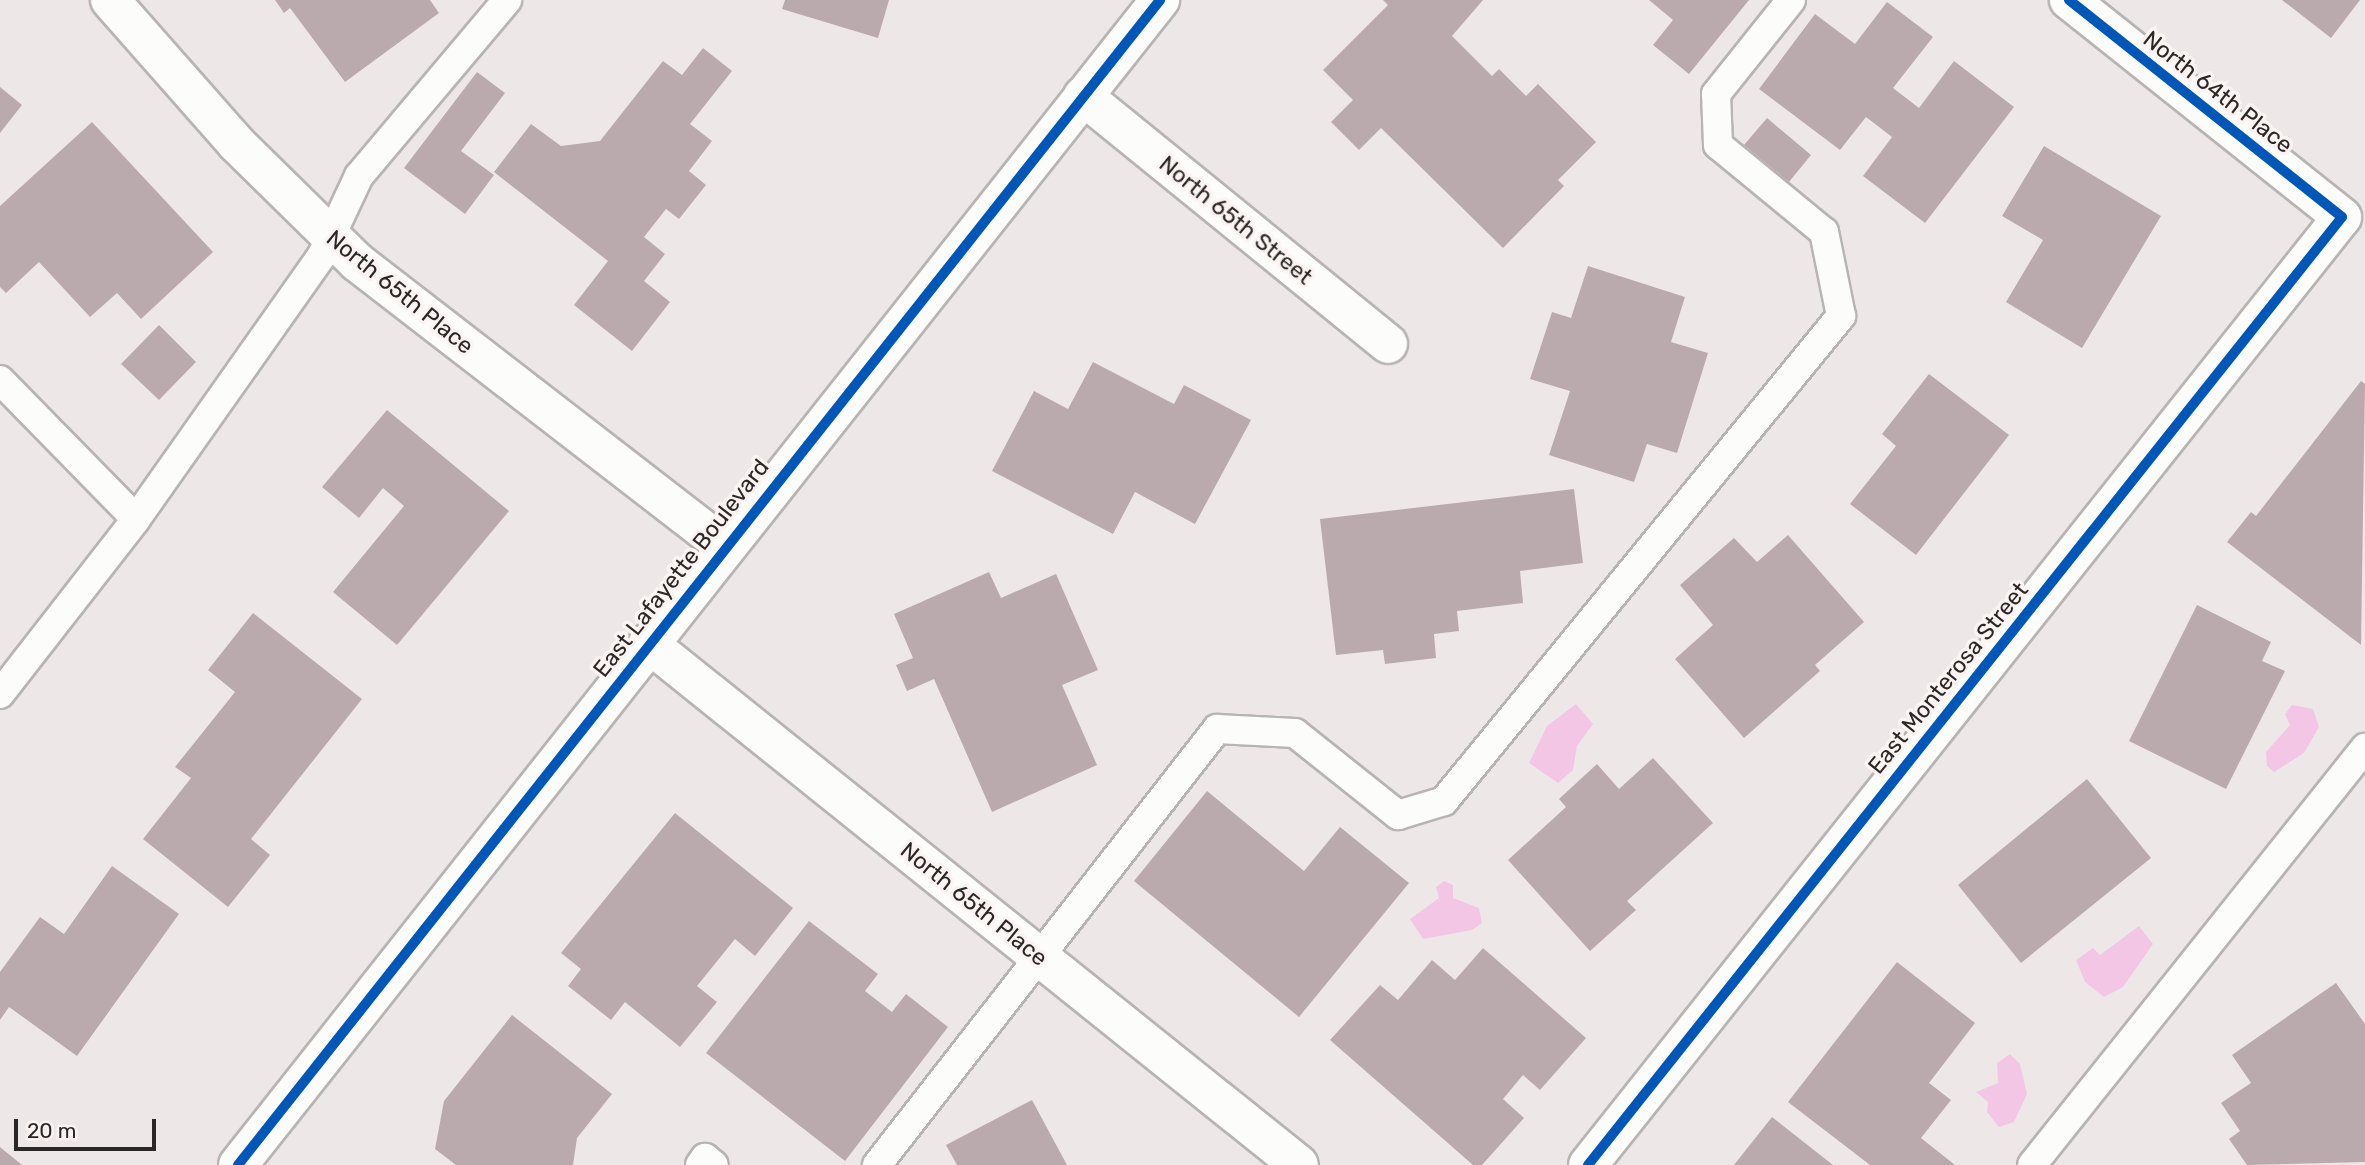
<!DOCTYPE html>
<html>
<head>
<meta charset="utf-8">
<style>
	body { margin:0 }
	#map { position:relative; width:2365px; height:1165px; overflow:hidden; background:#ede8e7; font-family:Rubik,sans-serif }
	div>[style] { position:absolute }
	.water>* { inset:0; background:#f4c6e6 }
	.building>* { inset:0; background:#bbaaad }
	.roads { filter:drop-shadow(2px 0 #b8b4b3) drop-shadow(-2px 0 #b8b4b3) drop-shadow(0 2px #b8b4b3) drop-shadow(0 -2px #b8b4b3) }
	.service>* { height:28px; margin:-14px; padding:0 14px; transform-origin:14px; border-radius:14px; background:#fcfcfb }
	.minor>* { height:38px; margin:-19px; padding:0 19px; transform-origin:19px; border-radius:19px; background:#fcfcfb }
	.tertiary>* { height:38px; margin:-19px; padding:0 19px; transform-origin:19px; border-radius:19px; background:#fcfcfb }
	.cycleway>* { height:10px; margin:-5px; padding:0 5px; transform-origin:5px; border-radius:5px; background:#0057b8 }
	span { translate:-50% -50%; white-space:nowrap; text-align:center; line-height:1.15; -webkit-text-stroke:7px #fcf4f2; paint-order:stroke }
	.street-label { font-size:23px; color:#2a2726 }
	.scale { position:absolute; left:14px; top:1119px; width:142px; height:32px; box-sizing:border-box; border:4px solid #2a2726; border-top:0; padding-left:9px; font-size:21px; line-height:24px; white-space:nowrap; color:#2a2726; -webkit-text-stroke:5px #fcf4f2; paint-order:stroke }
</style>
</head>
<body>
<div id="map">
	<div class="water">
		<i style="clip-path:polygon(1576px 704px,1593px 724px,1577px 746px,1573px 770px,1558px 783px,1529px 763px,1547px 726px)"></i>
		<i style="clip-path:polygon(2292px 705px,2313px 709px,2319px 727px,2304px 753px,2274px 772px,2267px 766px,2266px 752px,2290px 725px,2285px 714px)"></i>
		<i style="clip-path:polygon(1444px 881px,1453px 885px,1453px 898px,1479px 908px,1482px 923px,1472px 930px,1423px 939px,1410px 919px,1439px 898px,1436px 887px)"></i>
		<i style="clip-path:polygon(2139px 926px,2153px 944px,2123px 987px,2104px 997px,2085px 982px,2076px 960px,2093px 948px,2100px 955px)"></i>
		<i style="clip-path:polygon(2010px 1054px,2020px 1064px,2027px 1094px,2014px 1122px,1999px 1127px,1987px 1112px,1988px 1102px,1976px 1092px,1998px 1083px,1997px 1063px)"></i>
	</div>
	<div class="building">
		<i style="clip-path:polygon(275px 0,430px 0,439px 13px,345px 82px,290px 8px,284px 13px)"></i>
		<i style="clip-path:polygon(785px 0,889px 0,878px 38px,782px 9px)"></i>
		<i style="clip-path:polygon(1383px 0,1483px 0,1452px 36px,1492px 76px,1499px 69px,1526px 96px,1538px 84px,1596px 142px,1558px 180px,1564px 186px,1503px 248px,1381px 128px,1359px 150px,1331px 122px,1353px 100px,1323px 70px,1388px 5px)"></i>
		<i style="clip-path:polygon(1649px 0,1749px 0,1689px 74px,1653px 45px,1673px 20px)"></i>
		<i style="clip-path:polygon(2282px 0,2360px 0,2331px 38px)"></i>
		<i style="clip-path:polygon(1887px 2px,1933px 37px,1893px 88px,1919px 108px,1954px 61px,2014px 107px,1925px 223px,1863px 176px,1892px 137px,1866px 117px,1840px 150px,1759px 89px,1815px 14px,1855px 44px)"></i>
		<i style="clip-path:polygon(703px 48px,732px 71px,690px 124px,712px 141px,689px 171px,706px 185px,679px 219px,666px 209px,644px 237px,665px 254px,644px 281px,670px 302px,632px 351px,574px 305px,608px 261px,494px 172px,531px 124px,561px 146px,600px 141px,663px 61px,682px 75px)"></i>
		<i style="clip-path:polygon(477px 72px,505px 93px,461px 151px,494px 175px,465px 214px,404px 168px)"></i>
		<i style="clip-path:polygon(0 87px,22px 105px,0 133px)"></i>
		<i style="clip-path:polygon(1767px 118px,1811px 155px,1789px 182px,1744px 145px)"></i>
		<i style="clip-path:polygon(92px 122px,213px 252px,141px 319px,117px 293px,90px 317px,39px 262px,6px 293px,0 287px,0 206px)"></i>
		<i style="clip-path:polygon(2044px 146px,2161px 216px,2082px 348px,2006px 302px,2043px 240px,2002px 216px)"></i>
		<i style="clip-path:polygon(1588px 266px,1685px 297px,1671px 342px,1708px 353px,1677px 453px,1647px 444px,1634px 482px,1549px 455px,1570px 391px,1530px 379px,1552px 312px,1571px 318px)"></i>
		<i style="clip-path:polygon(159px 325px,196px 362px,159px 400px,121px 364px)"></i>
		<i style="clip-path:polygon(1093px 362px,1174px 404px,1184px 385px,1251px 420px,1195px 524px,1135px 492px,1113px 534px,992px 471px,1034px 391px,1068px 409px)"></i>
		<i style="clip-path:polygon(1929px 374px,2009px 435px,1916px 555px,1850px 504px,1896px 446px,1882px 434px)"></i>
		<i style="clip-path:polygon(2361px 381px,2365px 384px,2361px 645px,2227px 542px,2251px 512px,2256px 516px)"></i>
		<i style="clip-path:polygon(387px 410px,509px 511px,397px 645px,333px 592px,404px 506px,383px 488px,359px 518px,322px 487px)"></i>
		<i style="clip-path:polygon(1574px 489px,1583px 563px,1520px 571px,1523px 603px,1457px 611px,1459px 631px,1434px 634px,1436px 658px,1385px 664px,1383px 650px,1336px 655px,1320px 519px)"></i>
		<i style="clip-path:polygon(1788px 535px,1864px 622px,1815px 665px,1820px 671px,1744px 738px,1675px 659px,1713px 625px,1680px 585px,1734px 538px,1757px 562px)"></i>
		<i style="clip-path:polygon(989px 572px,1001px 598px,1056px 574px,1098px 670px,1062px 685px,1097px 765px,992px 812px,934px 679px,907px 691px,896px 665px,913px 658px,894px 614px)"></i>
		<i style="clip-path:polygon(2197px 605px,2271px 642px,2262px 661px,2285px 671px,2226px 789px,2129px 741px)"></i>
		<i style="clip-path:polygon(253px 613px,362px 699px,251px 839px,270px 855px,228px 907px,143px 839px,191px 778px,175px 767px,235px 692px,208px 670px)"></i>
		<i style="clip-path:polygon(1653px 758px,1713px 823px,1627px 901px,1636px 910px,1590px 951px,1508px 860px,1566px 807px,1559px 799px,1597px 764px,1619px 789px)"></i>
		<i style="clip-path:polygon(2087px 779px,2151px 858px,2021px 963px,1958px 885px)"></i>
		<i style="clip-path:polygon(1207px 791px,1304px 871px,1340px 827px,1409px 883px,1299px 1017px,1134px 881px)"></i>
		<i style="clip-path:polygon(675px 813px,793px 908px,755px 956px,735px 939px,697px 986px,717px 1002px,680px 1047px,625px 1002px,611px 1020px,568px 986px,581px 969px,561px 953px)"></i>
		<i style="clip-path:polygon(112px 866px,179px 914px,77px 1056px,9px 1007px,0 1020px,0 972px,40px 917px,64px 934px)"></i>
		<i style="clip-path:polygon(809px 921px,878px 974px,865px 991px,892px 1012px,906px 994px,948px 1027px,845px 1161px,706px 1053px)"></i>
		<i style="clip-path:polygon(1483px 948px,1586px 1038px,1540px 1090px,1523px 1075px,1503px 1099px,1524px 1118px,1482px 1165px,1473px 1165px,1330px 1040px,1380px 985px,1398px 1000px,1432px 960px,1455px 980px)"></i>
		<i style="clip-path:polygon(1897px 962px,1975px 1023px,1929px 1083px,1951px 1100px,1921px 1138px,1955px 1165px,1870px 1165px,1788px 1102px)"></i>
		<i style="clip-path:polygon(2336px 983px,2365px 1024px,2365px 1162px,2247px 1165px,2229px 1139px,2240px 1131px,2221px 1103px,2251px 1083px,2232px 1055px)"></i>
		<i style="clip-path:polygon(512px 1015px,612px 1094px,577px 1138px,573px 1165px,456px 1165px,435px 1149px,444px 1101px)"></i>
		<i style="clip-path:polygon(1032px 1100px,1067px 1165px,957px 1165px,946px 1145px)"></i>
		<i style="clip-path:polygon(1772px 1117px,1833px 1165px,1734px 1165px)"></i>
		<i style="clip-path:polygon(0 1147px,22px 1165px,0 1165px)"></i>
	</div>
	<div class="roads">
		<div class="service">
			<i style="left:0;top:380px;width:194px;rotate:45.6deg"></i>
			<i style="left:0;top:694px;width:222px;rotate:-52.1deg"></i>
			<i style="left:136px;top:519px;width:323px;rotate:-54.8deg"></i>
			<i style="left:322px;top:255px;width:87px;rotate:-64.9deg"></i>
			<i style="left:359px;top:176px;width:230px;rotate:-49.9deg"></i>
			<i style="left:700px;top:1165px;width:9px;rotate:-54deg"></i>
			<i style="left:705px;top:1158px;width:11px;rotate:38deg"></i>
			<i style="left:877px;top:1165px;width:553px;rotate:-52.05deg"></i>
			<i style="left:1217px;top:729px;width:78px;rotate:2.9deg"></i>
			<i style="left:1295px;top:733px;width:132px;rotate:38.5deg"></i>
			<i style="left:1398px;top:815px;width:48px;rotate:-16.9deg"></i>
			<i style="left:1444px;top:801px;width:627px;rotate:-50.7deg"></i>
			<i style="left:1841px;top:316px;width:86px;rotate:-101.4deg"></i>
			<i style="left:1824px;top:232px;width:137px;rotate:-140.6deg"></i>
			<i style="left:1718px;top:145px;width:51px;rotate:-92.2deg"></i>
			<i style="left:1716px;top:94px;width:120px;rotate:-51.4deg"></i>
			<i style="left:2032px;top:1165px;width:534px;rotate:-51.39deg"></i>
		</div>
		<div class="minor">
			<i style="left:110px;top:0;width:191px;rotate:48.6deg"></i>
			<i style="left:236px;top:143px;width:170px;rotate:44.5deg"></i>
			<i style="left:357px;top:262px;width:465px;rotate:37.7deg"></i>
			<i style="left:1083px;top:96px;width:393px;rotate:39.1deg"></i>
			<i style="left:648px;top:643px;width:834px;rotate:38.72deg"></i>
			<i style="left:1588px;top:1165px;width:1211px;rotate:-51.5deg"></i>
			<i style="left:2342px;top:217px;width:349px;rotate:-141.5deg"></i>
		</div>
		<div class="tertiary">
			<i style="left:238px;top:1165px;width:1486px;rotate:-51.64deg"></i>
		</div>
	</div>
	<div class="cycleway">
		<i style="left:238px;top:1165px;width:1486px;rotate:-51.64deg"></i>
		<i style="left:1588px;top:1165px;width:1211px;rotate:-51.5deg"></i>
		<i style="left:2342px;top:217px;width:349px;rotate:-141.5deg"></i>
	</div>
	<div class="street-label">
		<span style="left:2218px;top:92px;rotate:38deg">North 64th Place</span>
		<span style="left:1236px;top:220px;rotate:39deg">North 65th Street</span>
		<span style="left:400px;top:292px;rotate:39deg">North 65th Place</span>
		<span style="left:681px;top:568px;rotate:-52deg">East Lafayette Boulevard</span>
		<span style="left:1948px;top:678px;rotate:-51deg">East Monterosa Street</span>
		<span style="left:974px;top:904px;rotate:39deg">North 65th Place</span>
	</div>
	<div class="scale">20 m</div>
</div>
</body>
</html>
